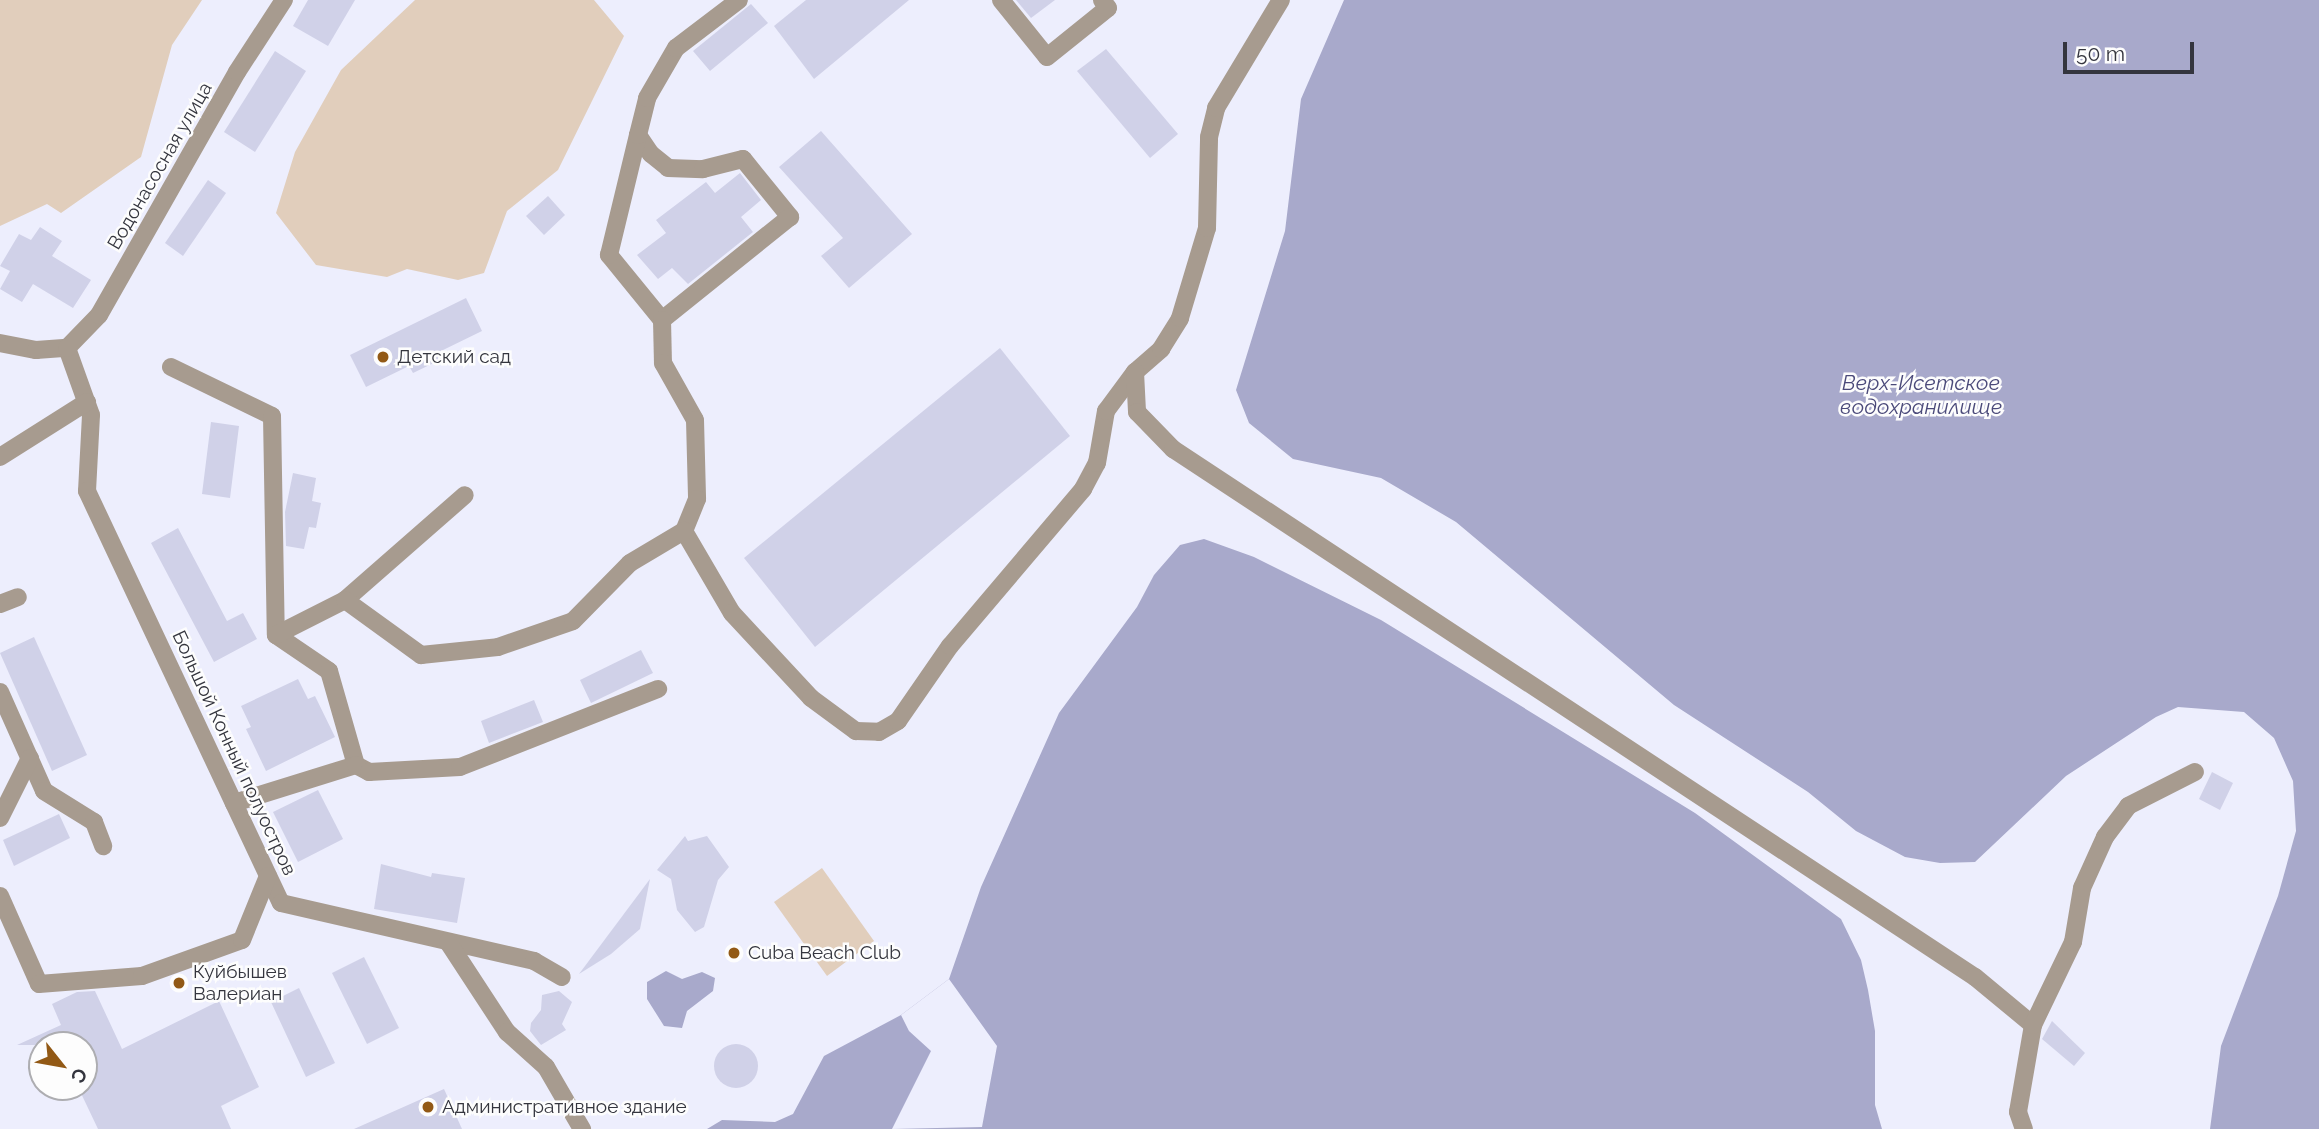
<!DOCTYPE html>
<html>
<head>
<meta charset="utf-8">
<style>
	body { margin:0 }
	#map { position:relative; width:2319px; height:1129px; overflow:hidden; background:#edeefd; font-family:Raleway,sans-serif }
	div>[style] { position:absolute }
	.green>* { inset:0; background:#e1cebc }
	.water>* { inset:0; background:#a8a9cb }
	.pier>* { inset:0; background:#edeefd }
	.building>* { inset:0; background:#d0d1e8 }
	.round { border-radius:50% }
	.minor>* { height:18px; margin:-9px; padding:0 9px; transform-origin:9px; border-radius:9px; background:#a79b8f }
	.dots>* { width:19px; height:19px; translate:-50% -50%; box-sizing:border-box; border:4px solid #fdfdfd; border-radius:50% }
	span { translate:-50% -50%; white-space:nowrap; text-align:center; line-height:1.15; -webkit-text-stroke:5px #fdfdfd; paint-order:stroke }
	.street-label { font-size:19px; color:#34353e }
	.poi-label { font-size:19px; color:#34353e }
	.left { translate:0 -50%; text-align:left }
	.water-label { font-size:21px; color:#4b4a7a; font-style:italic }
	.north { position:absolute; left:28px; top:1031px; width:70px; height:70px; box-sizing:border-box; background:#fdfdfd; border:2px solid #adadb1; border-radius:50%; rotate:121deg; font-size:19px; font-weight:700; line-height:28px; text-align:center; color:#34353e }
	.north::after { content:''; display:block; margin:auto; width:24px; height:32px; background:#925915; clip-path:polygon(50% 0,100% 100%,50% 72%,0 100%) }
	.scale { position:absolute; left:2063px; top:42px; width:131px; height:32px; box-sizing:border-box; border:4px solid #34353e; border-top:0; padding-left:9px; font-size:21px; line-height:24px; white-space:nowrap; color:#34353e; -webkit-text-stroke:5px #fdfdfd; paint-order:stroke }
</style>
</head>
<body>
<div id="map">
	<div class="green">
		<i style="clip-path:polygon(0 0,202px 0,172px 45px,141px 157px,61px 213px,47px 204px,0 226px)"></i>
		<i style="clip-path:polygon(415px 0,594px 0,624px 36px,558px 170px,507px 211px,484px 273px,458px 280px,407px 269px,387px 277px,316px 265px,276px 213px,295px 152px,341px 70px)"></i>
		<i style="clip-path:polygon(822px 868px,874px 941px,827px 976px,774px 902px)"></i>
	</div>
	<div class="water">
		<i style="clip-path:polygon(1344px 0,2319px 0,2319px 1129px,2210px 1129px,2221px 1046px,2278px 896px,2296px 831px,2293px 781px,2274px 738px,2244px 712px,2178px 707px,2156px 717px,2066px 776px,1975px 862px,1940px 863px,1905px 857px,1856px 831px,1808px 792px,1674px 705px,1456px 522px,1381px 478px,1293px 459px,1249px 423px,1236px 390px,1285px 231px,1301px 99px)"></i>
		<i style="clip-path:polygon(1204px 539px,1254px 557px,1381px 620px,1695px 813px,1841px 919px,1861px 960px,1868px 990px,1875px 1031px,1875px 1105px,1882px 1129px,707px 1129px,722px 1120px,775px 1122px,793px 1114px,824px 1056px,901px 1015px,949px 979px,981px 887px,1059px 713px,1137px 607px,1154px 575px,1180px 545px)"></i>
		<i style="clip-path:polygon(666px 971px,682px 979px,702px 972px,715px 978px,713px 991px,687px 1011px,682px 1028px,664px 1026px,647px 999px,647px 982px)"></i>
	</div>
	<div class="pier">
		<i style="clip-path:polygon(949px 979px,997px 1046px,982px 1127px,892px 1129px,931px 1051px,909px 1031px,901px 1015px)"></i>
	</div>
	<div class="building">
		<i style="clip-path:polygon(308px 0,355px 0,328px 46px,293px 26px)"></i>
		<i style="clip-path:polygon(806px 0,909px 0,814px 79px,774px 26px)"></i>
		<i style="clip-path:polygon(1016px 0,1055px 0,1031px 18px)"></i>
		<i style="clip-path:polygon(751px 4px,768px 23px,710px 71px,693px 51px)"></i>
		<i style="clip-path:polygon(1106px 49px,1178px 134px,1150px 158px,1077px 71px)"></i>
		<i style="clip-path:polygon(275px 51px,306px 71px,255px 152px,224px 132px)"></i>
		<i style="clip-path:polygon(821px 131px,912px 234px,849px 288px,821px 256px,843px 238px,779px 167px)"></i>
		<i style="clip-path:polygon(740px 173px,761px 200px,741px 217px,753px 232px,688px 284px,672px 268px,658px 279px,637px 255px,666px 233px,656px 220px,706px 182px,715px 193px)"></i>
		<i style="clip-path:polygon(208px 180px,226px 193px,183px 256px,165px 243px)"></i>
		<i style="clip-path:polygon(548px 196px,565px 215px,544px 235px,526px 216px)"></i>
		<i style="clip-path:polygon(40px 227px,62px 241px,52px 256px,91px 280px,73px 308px,33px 284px,22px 302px,0 289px,10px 271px,0 266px,19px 234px,31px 240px)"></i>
		<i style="clip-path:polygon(466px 298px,482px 331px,439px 352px,442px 359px,413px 373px,409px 366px,366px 387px,350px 355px)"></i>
		<i style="clip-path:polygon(1000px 348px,1070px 436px,815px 647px,744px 558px)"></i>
		<i style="clip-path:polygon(211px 422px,239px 426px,230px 498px,202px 494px)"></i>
		<i style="clip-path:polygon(293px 473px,316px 478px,312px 501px,321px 503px,316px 528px,309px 527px,304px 549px,286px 546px,285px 512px)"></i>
		<i style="clip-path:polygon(178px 528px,227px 621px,243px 613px,257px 639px,214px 662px,151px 543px)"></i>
		<i style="clip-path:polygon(34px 637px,87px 755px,52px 771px,0 653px)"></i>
		<i style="clip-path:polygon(641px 650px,653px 673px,591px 703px,580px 680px)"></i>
		<i style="clip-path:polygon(298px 679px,308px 699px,315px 696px,335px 737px,266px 771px,246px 729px,251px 727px,241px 706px)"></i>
		<i style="clip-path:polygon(534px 700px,543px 722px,489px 743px,481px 721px)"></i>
		<i style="clip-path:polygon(2212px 772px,2233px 783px,2220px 810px,2199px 799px)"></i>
		<i style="clip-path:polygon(318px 790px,343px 839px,298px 862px,273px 812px)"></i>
		<i style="clip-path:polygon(59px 814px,70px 838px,14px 866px,3px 840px)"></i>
		<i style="clip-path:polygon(685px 836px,688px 841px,707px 836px,729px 867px,718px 880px,704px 927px,695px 932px,677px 910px,671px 879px,657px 870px)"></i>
		<i style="clip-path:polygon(381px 864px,431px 877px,432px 873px,465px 878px,457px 923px,374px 909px)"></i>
		<i style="clip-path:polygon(650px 879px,640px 929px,611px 954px,579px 974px)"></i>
		<i style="clip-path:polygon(364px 957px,399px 1028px,367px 1044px,332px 973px)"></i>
		<i style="clip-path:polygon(299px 988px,335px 1063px,306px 1077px,271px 1002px)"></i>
		<i style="clip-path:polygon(95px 991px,122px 1049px,219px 1001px,259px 1087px,221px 1106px,231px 1129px,98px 1129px,78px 1087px,84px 1087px,84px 1045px,17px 1045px,61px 1025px,52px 1004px,77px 992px)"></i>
		<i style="clip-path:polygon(559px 991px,572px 1002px,562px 1024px,566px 1030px,541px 1045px,530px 1031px,531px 1023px,541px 1010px,542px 995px)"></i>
		<i style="clip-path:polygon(2052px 1021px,2085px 1053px,2074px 1066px,2042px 1039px)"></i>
		<i class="round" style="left:714px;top:1044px;width:44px;height:44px"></i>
		<i style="clip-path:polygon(444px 1089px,462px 1129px,354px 1129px)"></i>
	</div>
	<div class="minor">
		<i style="left:1001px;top:0;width:73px;rotate:51.1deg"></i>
		<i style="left:1047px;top:57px;width:78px;rotate:-38.8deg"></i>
		<i style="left:1108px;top:8px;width:10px;rotate:-127deg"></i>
		<i style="left:638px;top:135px;width:23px;rotate:56deg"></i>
		<i style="left:651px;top:154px;width:22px;rotate:39deg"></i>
		<i style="left:668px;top:168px;width:35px;rotate:2deg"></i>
		<i style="left:703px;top:169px;width:41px;rotate:-14deg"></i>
		<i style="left:743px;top:159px;width:75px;rotate:51deg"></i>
		<i style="left:790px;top:217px;width:164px;rotate:141.2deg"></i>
		<i style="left:662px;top:320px;width:84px;rotate:-129.2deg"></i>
		<i style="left:609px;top:255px;width:123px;rotate:-76.4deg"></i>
		<i style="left:638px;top:135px;width:38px;rotate:-76deg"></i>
		<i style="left:647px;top:98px;width:58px;rotate:-59.9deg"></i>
		<i style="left:676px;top:48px;width:79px;rotate:-37.3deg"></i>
		<i style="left:662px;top:320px;width:43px;rotate:88.7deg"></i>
		<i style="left:663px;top:363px;width:65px;rotate:60.7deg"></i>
		<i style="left:695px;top:420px;width:79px;rotate:88.5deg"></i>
		<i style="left:697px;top:499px;width:35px;rotate:112deg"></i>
		<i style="left:684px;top:531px;width:95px;rotate:59.7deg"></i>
		<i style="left:732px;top:613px;width:116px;rotate:47.1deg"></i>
		<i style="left:811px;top:698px;width:56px;rotate:36.3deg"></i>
		<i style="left:856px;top:731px;width:23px;rotate:2deg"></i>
		<i style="left:879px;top:732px;width:22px;rotate:-30deg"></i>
		<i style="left:898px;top:721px;width:91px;rotate:-55.3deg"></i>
		<i style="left:950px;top:646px;width:206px;rotate:-49.7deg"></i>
		<i style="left:1083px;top:489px;width:30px;rotate:-62deg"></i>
		<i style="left:1097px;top:463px;width:53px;rotate:-80.2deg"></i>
		<i style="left:1106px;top:411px;width:49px;rotate:-53.4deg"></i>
		<i style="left:1135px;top:372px;width:35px;rotate:-41deg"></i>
		<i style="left:1161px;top:349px;width:36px;rotate:-58deg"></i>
		<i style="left:1180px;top:318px;width:94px;rotate:-73.3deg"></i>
		<i style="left:1207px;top:228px;width:91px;rotate:-88.7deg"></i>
		<i style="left:1209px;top:137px;width:30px;rotate:-76deg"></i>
		<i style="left:1216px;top:108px;width:126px;rotate:-59deg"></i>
		<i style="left:0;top:343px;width:37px;rotate:11deg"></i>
		<i style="left:36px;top:350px;width:31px;rotate:-4deg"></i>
		<i style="left:67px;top:348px;width:71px;rotate:70.3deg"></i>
		<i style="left:91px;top:415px;width:76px;rotate:93deg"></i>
		<i style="left:87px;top:491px;width:455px;rotate:64.8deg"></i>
		<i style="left:281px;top:903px;width:260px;rotate:12.9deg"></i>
		<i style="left:534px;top:961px;width:32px;rotate:30deg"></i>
		<i style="left:67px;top:348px;width:46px;rotate:-45.9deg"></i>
		<i style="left:99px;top:315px;width:279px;rotate:-60.4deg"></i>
		<i style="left:237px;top:72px;width:86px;rotate:-56.9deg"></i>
		<i style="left:171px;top:367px;width:112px;rotate:25.9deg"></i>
		<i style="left:272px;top:416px;width:219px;rotate:89deg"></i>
		<i style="left:276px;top:635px;width:64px;rotate:34.2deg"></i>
		<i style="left:329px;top:671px;width:98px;rotate:74deg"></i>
		<i style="left:356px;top:765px;width:128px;rotate:162.7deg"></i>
		<i style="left:1135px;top:372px;width:40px;rotate:87.1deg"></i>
		<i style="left:1137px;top:412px;width:52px;rotate:45.8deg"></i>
		<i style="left:1173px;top:449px;width:960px;rotate:33.36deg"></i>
		<i style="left:1975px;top:977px;width:75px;rotate:39.6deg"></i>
		<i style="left:2033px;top:1025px;width:88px;rotate:99.8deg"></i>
		<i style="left:2018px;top:1112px;width:18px;rotate:71deg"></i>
		<i style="left:0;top:457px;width:103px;rotate:-32.3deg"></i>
		<i style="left:345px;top:600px;width:159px;rotate:-41.2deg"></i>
		<i style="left:0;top:604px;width:19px;rotate:-21deg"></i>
		<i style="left:276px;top:635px;width:77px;rotate:-26.9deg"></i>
		<i style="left:345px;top:600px;width:94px;rotate:35.9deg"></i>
		<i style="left:421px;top:655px;width:77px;rotate:-5.9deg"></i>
		<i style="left:498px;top:647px;width:79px;rotate:-19.1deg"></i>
		<i style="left:573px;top:621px;width:81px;rotate:-45.5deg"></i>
		<i style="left:630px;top:563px;width:63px;rotate:-30.7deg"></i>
		<i style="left:0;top:692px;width:108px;rotate:66deg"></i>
		<i style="left:44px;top:791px;width:59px;rotate:31.8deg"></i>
		<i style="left:94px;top:822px;width:26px;rotate:69deg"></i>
		<i style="left:356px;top:765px;width:15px;rotate:28deg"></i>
		<i style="left:369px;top:772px;width:91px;rotate:-3.1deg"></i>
		<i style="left:460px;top:767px;width:213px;rotate:-21.5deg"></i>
		<i style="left:0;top:818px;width:67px;rotate:-63.4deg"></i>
		<i style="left:0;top:896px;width:96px;rotate:66.1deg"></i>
		<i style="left:39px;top:984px;width:103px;rotate:-4.4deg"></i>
		<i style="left:142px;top:976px;width:106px;rotate:-19.8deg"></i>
		<i style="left:242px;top:940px;width:69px;rotate:-67.9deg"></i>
		<i style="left:448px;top:942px;width:108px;rotate:56.8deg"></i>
		<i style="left:507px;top:1032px;width:52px;rotate:41.9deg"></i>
		<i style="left:546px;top:1067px;width:72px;rotate:59.9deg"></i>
		<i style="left:2033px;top:1025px;width:92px;rotate:-64.3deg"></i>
		<i style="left:2073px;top:942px;width:55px;rotate:-80.5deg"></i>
		<i style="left:2082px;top:888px;width:56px;rotate:-65.7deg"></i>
		<i style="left:2105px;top:837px;width:39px;rotate:-53deg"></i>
		<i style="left:2128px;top:806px;width:75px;rotate:-26.9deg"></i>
	</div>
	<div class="dots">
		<i style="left:383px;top:357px;background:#925915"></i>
		<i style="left:734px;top:953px;background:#925915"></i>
		<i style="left:179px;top:983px;background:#925915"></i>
		<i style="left:428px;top:1107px;background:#925915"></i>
	</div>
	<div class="street-label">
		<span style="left:160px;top:166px;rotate:-60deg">Водонасосная улица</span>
		<span style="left:234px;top:753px;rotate:65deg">Большой Конный полуостров</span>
	</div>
	<div class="poi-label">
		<span class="left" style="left:397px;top:357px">Детский сад</span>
		<span class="left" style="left:748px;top:953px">Cuba Beach Club</span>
		<span class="left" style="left:193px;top:983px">Куйбышев<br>Валериан</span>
		<span class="left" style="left:442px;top:1107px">Административное здание</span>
	</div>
	<div class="water-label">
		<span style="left:1921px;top:395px">Верх-Исетское<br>водохранилище</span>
	</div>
	<div class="north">С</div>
	<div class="scale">50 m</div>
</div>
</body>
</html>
